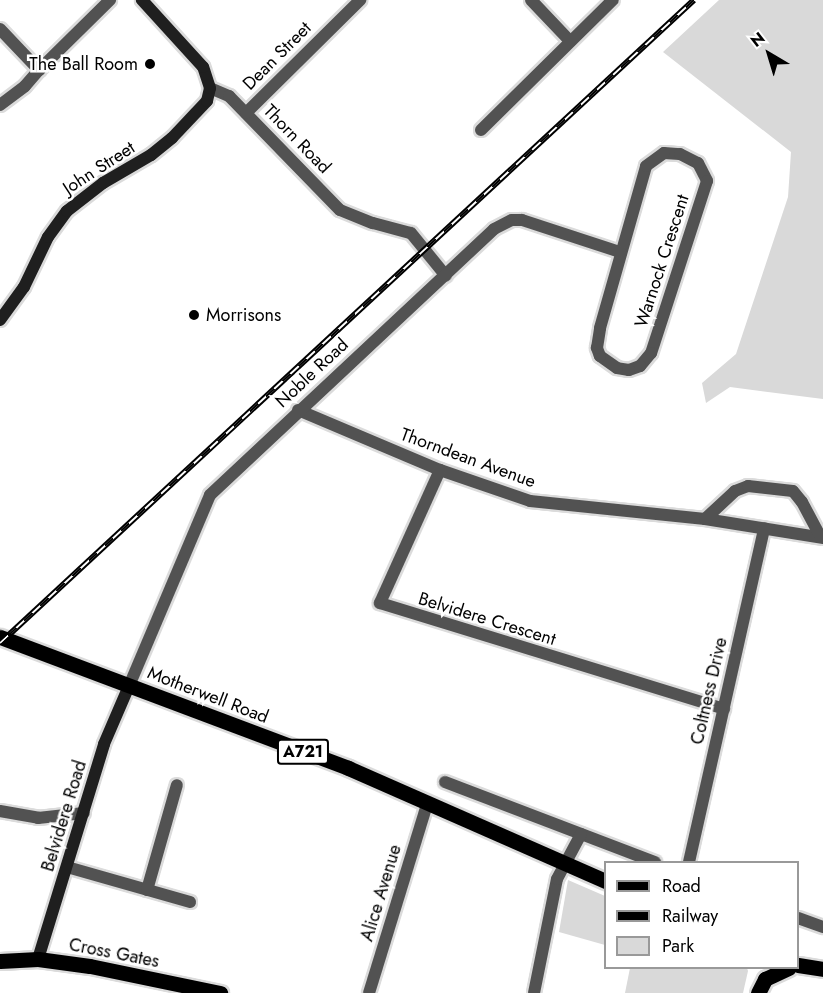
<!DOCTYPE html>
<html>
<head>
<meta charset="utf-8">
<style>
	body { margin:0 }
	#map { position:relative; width:823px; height:993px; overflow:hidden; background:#fff; font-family:Jost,sans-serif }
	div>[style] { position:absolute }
	.green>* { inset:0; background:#d9d9d9 }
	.roads { filter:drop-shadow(2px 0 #dbdbdb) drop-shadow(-2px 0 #dbdbdb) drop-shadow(0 2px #dbdbdb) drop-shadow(0 -2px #dbdbdb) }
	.street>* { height:12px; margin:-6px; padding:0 6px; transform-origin:6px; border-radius:6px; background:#525252 }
	.secondary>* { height:12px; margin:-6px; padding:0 6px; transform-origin:6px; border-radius:6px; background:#1f1f1f }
	.primary>* { height:15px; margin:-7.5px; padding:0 7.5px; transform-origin:7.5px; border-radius:7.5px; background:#000 }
	.rail>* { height:6px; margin-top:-3px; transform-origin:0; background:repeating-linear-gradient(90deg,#fff 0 11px,#000 0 22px); box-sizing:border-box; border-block:2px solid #000 }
	.dots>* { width:16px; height:16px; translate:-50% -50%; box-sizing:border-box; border:3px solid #fff; border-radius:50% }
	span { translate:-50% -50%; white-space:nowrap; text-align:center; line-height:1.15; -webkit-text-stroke:5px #fff; paint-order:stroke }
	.shield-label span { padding:2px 4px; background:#fff; border:2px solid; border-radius:4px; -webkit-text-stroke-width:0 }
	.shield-label { font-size:16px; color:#000; font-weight:700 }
	.street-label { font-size:18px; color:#000 }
	.poi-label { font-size:18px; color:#000 }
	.right { translate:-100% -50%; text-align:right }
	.left { translate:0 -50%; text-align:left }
	.legend { position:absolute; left:604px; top:861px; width:195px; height:108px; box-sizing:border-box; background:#fff; border:2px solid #999; margin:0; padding:8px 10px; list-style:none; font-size:18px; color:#000 }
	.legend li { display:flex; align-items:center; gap:12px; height:30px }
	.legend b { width:30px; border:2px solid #999 }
	.north { position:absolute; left:739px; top:24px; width:60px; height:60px; -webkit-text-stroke:4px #fff; paint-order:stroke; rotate:322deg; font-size:16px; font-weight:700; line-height:24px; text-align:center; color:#000 }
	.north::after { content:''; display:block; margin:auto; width:21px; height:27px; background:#000; clip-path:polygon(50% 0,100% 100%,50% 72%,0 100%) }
</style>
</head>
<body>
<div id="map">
	<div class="green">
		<i style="clip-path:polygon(719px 0,823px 0,823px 399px,730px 387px,706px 403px,702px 383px,736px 354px,788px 197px,791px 152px,663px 52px)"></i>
		<i style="clip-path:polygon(568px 880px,605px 896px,605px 945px,559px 932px)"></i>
		<i style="clip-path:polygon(630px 968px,747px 968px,748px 971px,743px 993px,625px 993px)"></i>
	</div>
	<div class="roads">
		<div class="street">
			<i style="left:531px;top:0;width:57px;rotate:46.4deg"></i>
			<i style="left:0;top:29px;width:57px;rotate:46.4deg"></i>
			<i style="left:210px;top:88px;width:21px;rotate:23deg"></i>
			<i style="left:229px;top:96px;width:159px;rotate:45.8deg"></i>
			<i style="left:340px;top:210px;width:35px;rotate:22deg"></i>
			<i style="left:373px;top:223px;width:39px;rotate:15deg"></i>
			<i style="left:411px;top:233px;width:55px;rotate:50.9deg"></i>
			<i style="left:0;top:105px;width:31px;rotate:-37deg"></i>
			<i style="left:25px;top:86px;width:21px;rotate:-49deg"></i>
			<i style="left:39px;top:70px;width:100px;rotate:-44.6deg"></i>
			<i style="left:246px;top:113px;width:161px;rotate:-44.7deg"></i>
			<i style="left:481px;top:130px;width:185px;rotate:-44.6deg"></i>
			<i style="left:664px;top:153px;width:16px;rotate:4deg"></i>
			<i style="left:680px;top:154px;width:20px;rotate:27deg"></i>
			<i style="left:698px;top:163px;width:20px;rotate:63deg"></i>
			<i style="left:707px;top:181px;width:181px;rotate:108deg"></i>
			<i style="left:651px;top:353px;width:17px;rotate:130deg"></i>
			<i style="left:640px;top:366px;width:12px;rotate:160deg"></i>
			<i style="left:629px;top:370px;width:12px;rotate:-171deg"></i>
			<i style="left:617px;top:368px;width:21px;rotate:-145deg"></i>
			<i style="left:600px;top:356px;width:9px;rotate:-111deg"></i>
			<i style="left:597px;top:348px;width:20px;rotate:-81deg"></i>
			<i style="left:600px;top:328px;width:168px;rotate:-74.1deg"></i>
			<i style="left:646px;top:166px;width:22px;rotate:-36deg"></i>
			<i style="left:298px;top:410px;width:154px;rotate:22.9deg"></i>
			<i style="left:440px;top:470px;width:95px;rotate:19deg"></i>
			<i style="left:530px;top:501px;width:176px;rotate:5.9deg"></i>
			<i style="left:705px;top:519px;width:120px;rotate:9.1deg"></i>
			<i style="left:440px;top:470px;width:146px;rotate:114.3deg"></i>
			<i style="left:380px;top:603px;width:360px;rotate:17.1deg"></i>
			<i style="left:705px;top:519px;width:41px;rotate:-43deg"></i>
			<i style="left:735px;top:491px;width:14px;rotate:-21deg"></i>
			<i style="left:748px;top:486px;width:45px;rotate:6.3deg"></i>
			<i style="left:793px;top:491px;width:14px;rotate:51deg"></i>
			<i style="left:802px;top:502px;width:38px;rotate:62deg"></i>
			<i style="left:129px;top:686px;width:207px;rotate:-67deg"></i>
			<i style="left:210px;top:495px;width:389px;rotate:-43.1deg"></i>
			<i style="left:494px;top:229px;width:20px;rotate:-27deg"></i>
			<i style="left:512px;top:220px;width:10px"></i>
			<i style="left:522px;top:220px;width:103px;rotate:18.1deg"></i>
			<i style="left:445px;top:782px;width:225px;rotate:20.9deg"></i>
			<i style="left:0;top:811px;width:39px;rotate:10deg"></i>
			<i style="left:38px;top:818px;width:46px;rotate:-6.2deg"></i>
			<i style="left:689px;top:862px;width:342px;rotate:-77.3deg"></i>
			<i style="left:67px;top:867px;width:128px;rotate:15.9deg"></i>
			<i style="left:147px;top:890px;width:109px;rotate:-74.1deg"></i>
			<i style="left:798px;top:918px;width:27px;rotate:20deg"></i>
			<i style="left:369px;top:993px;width:198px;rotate:-72.9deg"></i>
			<i style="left:534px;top:993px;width:116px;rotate:-78.6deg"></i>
			<i style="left:557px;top:879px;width:51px;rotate:-61.9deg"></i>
		</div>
		<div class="secondary">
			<i style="left:0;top:320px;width:41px;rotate:-54deg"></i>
			<i style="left:24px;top:287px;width:55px;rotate:-64.4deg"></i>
			<i style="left:48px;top:237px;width:32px;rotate:-54deg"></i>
			<i style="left:67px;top:211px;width:46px;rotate:-37.9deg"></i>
			<i style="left:103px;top:183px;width:56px;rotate:-30.3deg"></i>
			<i style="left:151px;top:155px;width:27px;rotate:-39deg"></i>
			<i style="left:172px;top:138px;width:51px;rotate:-46.6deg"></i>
			<i style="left:207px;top:101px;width:13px;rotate:-77deg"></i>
			<i style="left:210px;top:88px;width:22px;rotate:-108deg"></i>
			<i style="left:203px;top:67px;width:91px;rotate:-132.3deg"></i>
			<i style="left:38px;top:959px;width:225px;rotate:-72.9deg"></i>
			<i style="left:104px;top:744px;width:63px;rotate:-66.7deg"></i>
		</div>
		<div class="primary">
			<i style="left:0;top:637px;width:372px;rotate:20.6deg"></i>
			<i style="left:348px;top:768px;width:282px;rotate:23.7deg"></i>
			<i style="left:0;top:961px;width:38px;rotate:-3deg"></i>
			<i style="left:38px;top:959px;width:52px;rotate:7.7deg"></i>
			<i style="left:90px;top:966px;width:133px;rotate:11.7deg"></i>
			<i style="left:798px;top:965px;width:25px;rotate:9deg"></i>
			<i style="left:758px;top:993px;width:16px;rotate:-63deg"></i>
			<i style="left:765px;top:979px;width:26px;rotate:-25deg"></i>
		</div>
	</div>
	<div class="rail">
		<i style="left:0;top:643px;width:946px;rotate:-42.82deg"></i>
	</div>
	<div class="dots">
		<i style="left:150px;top:64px;background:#000"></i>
		<i style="left:194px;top:315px;background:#000"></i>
	</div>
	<div class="shield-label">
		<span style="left:303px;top:752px">A721</span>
	</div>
	<div class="street-label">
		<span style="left:277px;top:56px;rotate:-45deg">Dean Street</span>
		<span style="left:297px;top:139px;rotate:46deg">Thorn Road</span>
		<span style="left:99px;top:168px;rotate:-33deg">John Street</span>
		<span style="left:662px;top:261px;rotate:-72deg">Warnock Crescent</span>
		<span style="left:312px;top:373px;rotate:-43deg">Noble Road</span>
		<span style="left:468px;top:458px;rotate:20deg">Thorndean Avenue</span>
		<span style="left:487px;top:619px;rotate:17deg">Belvidere Crescent</span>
		<span style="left:709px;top:691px;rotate:-77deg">Coltness Drive</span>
		<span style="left:208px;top:695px;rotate:21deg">Motherwell Road</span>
		<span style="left:64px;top:816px;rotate:-73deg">Belvidere Road</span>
		<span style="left:381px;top:893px;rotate:-73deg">Alice Avenue</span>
		<span style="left:114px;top:953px;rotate:11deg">Cross Gates</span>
	</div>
	<div class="poi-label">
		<span class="right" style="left:138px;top:64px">The Ball Room</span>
		<span class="left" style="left:206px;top:315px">Morrisons</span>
	</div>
	<ul class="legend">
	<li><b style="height:8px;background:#000"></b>Road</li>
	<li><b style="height:8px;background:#000"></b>Railway</li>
	<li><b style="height:16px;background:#d9d9d9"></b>Park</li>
	</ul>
	<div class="north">N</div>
</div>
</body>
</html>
